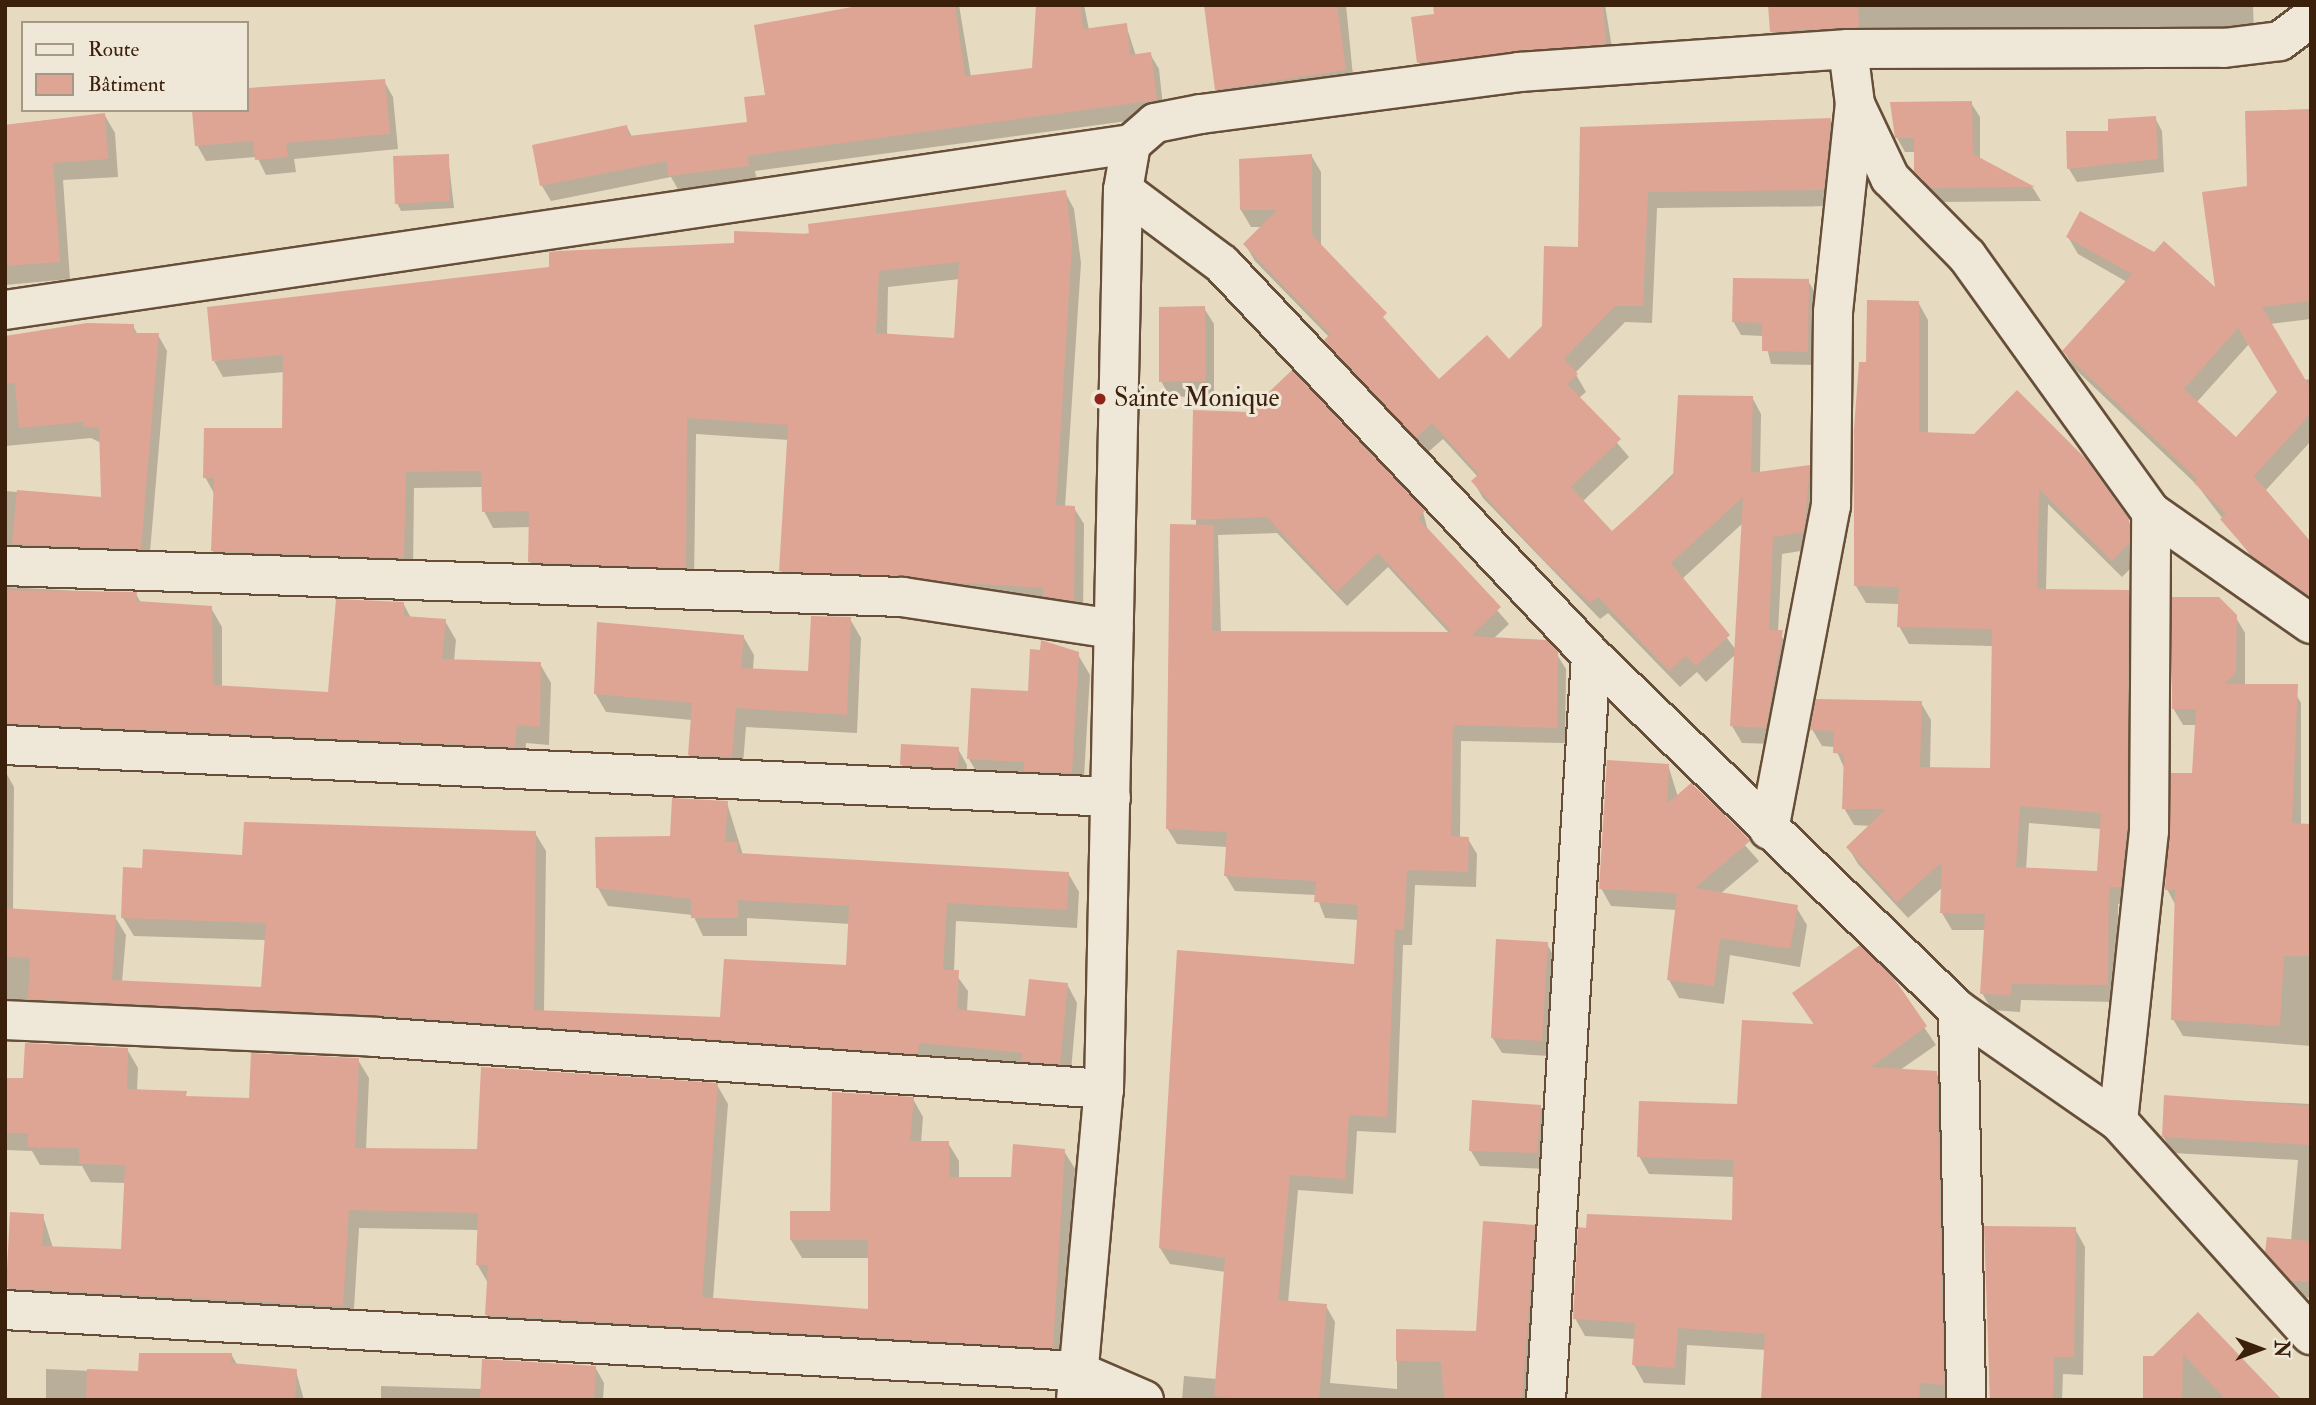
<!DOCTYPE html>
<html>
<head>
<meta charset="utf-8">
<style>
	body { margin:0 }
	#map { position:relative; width:2316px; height:1405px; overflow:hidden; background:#e6dac1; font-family:"IM FELL Double Pica",serif }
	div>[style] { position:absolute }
	.shadow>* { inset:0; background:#0003 }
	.building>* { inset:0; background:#dfa594 }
	.roads { filter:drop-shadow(2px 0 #664e38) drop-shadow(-2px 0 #664e38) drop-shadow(0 2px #664e38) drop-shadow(0 -2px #664e38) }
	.minor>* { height:38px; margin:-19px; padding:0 19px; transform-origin:19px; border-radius:19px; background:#efe7d7 }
	.tertiary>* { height:38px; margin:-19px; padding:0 19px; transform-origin:19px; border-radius:19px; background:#efe7d7 }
	.dots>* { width:19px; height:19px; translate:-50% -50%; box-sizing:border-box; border:4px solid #efe7d7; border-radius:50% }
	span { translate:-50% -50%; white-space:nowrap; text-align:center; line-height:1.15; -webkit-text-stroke:6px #efe7d7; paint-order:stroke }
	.poi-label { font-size:26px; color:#3b200b }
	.left { translate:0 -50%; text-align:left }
	.frame { position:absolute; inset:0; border:7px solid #3b200b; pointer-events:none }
	.legend { position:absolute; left:21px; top:21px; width:228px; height:91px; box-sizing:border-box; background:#efe7d7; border:2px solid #a79785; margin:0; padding:9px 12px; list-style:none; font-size:21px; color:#3b200b }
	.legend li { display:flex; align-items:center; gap:14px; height:35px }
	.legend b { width:35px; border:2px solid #a79785 }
	.north { position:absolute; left:2225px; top:1314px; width:70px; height:70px; -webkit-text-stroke:5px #efe7d7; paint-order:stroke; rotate:90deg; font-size:19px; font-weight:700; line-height:28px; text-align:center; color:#3b200b }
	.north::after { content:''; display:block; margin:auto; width:24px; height:32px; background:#3b200b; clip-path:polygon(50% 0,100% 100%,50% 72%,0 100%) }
</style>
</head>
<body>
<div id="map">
	<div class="shadow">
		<i style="clip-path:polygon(889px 5px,959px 5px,971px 77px,1034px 69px,1037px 5px,1084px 5px,1089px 30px,1126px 25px,1136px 56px,1150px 54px,1159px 69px,1164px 116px,755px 171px,757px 181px,679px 191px,671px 177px,551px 201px,542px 186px,534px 147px,627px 127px,632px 137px,749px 123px,767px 96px)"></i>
		<i style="clip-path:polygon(1232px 5px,1346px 5px,1354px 86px,1226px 105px,1217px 90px)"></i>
		<i style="clip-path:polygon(1510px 5px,1605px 5px,1614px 60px,1428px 79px,1419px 63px,1436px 15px)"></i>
		<i style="clip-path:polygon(1770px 5px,2253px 5px,2254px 36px,1784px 52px,1772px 32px)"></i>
		<i style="clip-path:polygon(384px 81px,393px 97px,398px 149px,294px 159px,296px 172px,266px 175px,257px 157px,206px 161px,197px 145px,247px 110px,247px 91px)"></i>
		<i style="clip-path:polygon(1971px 103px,1980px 117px,1980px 159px,2033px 188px,2041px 201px,1940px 202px,1925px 186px,1916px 152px,1905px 152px,1897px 138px)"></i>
		<i style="clip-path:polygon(evenodd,2311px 111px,2311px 319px,2270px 324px,2303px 380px,2311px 379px,2311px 441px,2265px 491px,2311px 545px,2311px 606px,2264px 573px,2197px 485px,2074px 368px,2064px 351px,2127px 282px,2078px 254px,2068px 237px,2217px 292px,2249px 188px,2311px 111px,2249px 344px,2279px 393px,2236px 439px,2196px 403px,2249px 344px)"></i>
		<i style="clip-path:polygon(104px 114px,115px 133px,118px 177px,63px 180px,70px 279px,5px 285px,5px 125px)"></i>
		<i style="clip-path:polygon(2155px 118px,2162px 131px,2164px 172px,2077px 182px,2069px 169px,2110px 132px)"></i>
		<i style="clip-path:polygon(evenodd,1830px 120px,1840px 137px,1833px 206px,1657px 208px,1652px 323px,1625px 322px,1575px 373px,1586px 392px,1579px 398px,1629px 457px,1582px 502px,1612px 533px,1752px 397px,1761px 414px,1760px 473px,1809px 467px,1818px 484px,1813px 549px,1782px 554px,1778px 632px,1792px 649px,1775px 744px,1742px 743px,1732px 726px,1736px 654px,1706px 682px,1697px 672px,1680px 687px,1608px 613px,1600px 619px,1483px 498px,1473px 481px,1478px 477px,1443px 439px,1427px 453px,1336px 357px,1329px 337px,1255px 261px,1245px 244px,1263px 227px,1251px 227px,1241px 210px,1311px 155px,1321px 172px,1321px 247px,1439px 382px,1509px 362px,1544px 327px,1579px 248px,1582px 128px,1830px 120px,1744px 522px,1736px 650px,1682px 579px,1744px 522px)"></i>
		<i style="clip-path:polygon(448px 156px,454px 208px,401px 211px,397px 203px)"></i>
		<i style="clip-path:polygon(evenodd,1065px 192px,1074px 209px,1081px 263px,1065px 507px,1074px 508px,1084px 524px,1083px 617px,790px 587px,781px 570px,789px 440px,696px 434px,694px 584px,540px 578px,530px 562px,531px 527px,493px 528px,484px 511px,483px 487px,414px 488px,413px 574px,222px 567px,213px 551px,215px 495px,205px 477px,284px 430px,285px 372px,223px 377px,214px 361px,735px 245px,1065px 192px,960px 279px,956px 340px,887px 336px,888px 287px,960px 279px)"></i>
		<i style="clip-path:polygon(1808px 281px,1816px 294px,1815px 365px,1771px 364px,1764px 336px,1741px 335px,1733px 321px)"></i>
		<i style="clip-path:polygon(evenodd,1918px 302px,1928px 320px,1928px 434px,2128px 520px,2138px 538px,2138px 561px,2122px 577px,2048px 504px,2046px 590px,2128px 592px,2138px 609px,2130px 904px,2118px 904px,2117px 1002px,2021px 1000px,2020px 1012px,1992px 1010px,1982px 993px,1986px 930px,1952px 930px,1942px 913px,1943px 887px,1908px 918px,1858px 864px,1848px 847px,1871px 826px,1854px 825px,1844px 808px,1845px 770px,1835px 747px,1822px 746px,1812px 729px,1921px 703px,1931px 720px,1930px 769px,1991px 770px,1994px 646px,1909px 644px,1899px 626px,1900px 604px,1866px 603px,1856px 586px,1868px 364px,1918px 302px,2029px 823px,2101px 829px,2099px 873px,2026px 870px,2029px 823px)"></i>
		<i style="clip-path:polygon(1204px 308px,1214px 324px,1214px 396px,1170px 397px,1161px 381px)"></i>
		<i style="clip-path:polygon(133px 326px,138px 335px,158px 335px,167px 351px,149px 564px,5px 559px,5px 491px,102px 499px,101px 443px,91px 438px,5px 446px,5px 337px)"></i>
		<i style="clip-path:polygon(evenodd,1194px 412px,1423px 512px,1428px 531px,1509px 624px,1493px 639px,1556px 653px,1566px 669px,1565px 743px,1461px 741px,1460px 838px,1468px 839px,1477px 854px,1476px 887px,1415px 885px,1412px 945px,1403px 945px,1396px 1133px,1357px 1131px,1353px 1194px,1298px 1190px,1288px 1303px,1326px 1306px,1335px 1322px,1330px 1383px,1397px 1389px,1397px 1331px,1478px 1332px,1534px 1226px,1543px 1242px,1530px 1400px,1182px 1400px,1184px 1376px,1217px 1379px,1226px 1272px,1170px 1264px,1160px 1248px,1356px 966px,1359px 920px,1325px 918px,1316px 895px,1235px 891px,1226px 876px,1227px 847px,1177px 844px,1167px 828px,1196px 526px,1194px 412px,1277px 533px,1347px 606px,1388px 567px,1450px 634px,1221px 633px,1218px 535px,1277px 533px)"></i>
		<i style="clip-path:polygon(5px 587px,136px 594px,141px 603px,211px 608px,222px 627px,222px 688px,329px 694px,403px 603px,411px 618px,445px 621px,456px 640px,454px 661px,540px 664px,551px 683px,549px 745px,526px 743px,525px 765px,5px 747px)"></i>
		<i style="clip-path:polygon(2235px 616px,2245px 633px,2245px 686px,2291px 686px,2301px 703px,2301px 825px,2311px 825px,2311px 1046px,2183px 1036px,2173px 1019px,2176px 906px,2167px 889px,2193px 775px,2197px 725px,2183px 725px,2173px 708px)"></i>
		<i style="clip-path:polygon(850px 619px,861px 638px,857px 733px,746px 727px,742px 776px,700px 774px,689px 755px,692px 720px,606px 712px,595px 693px,743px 636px,754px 655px,753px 670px,810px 673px)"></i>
		<i style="clip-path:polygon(1077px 653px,1090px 675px,1083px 794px,981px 780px,969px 759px,1030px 692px)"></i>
		<i style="clip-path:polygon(958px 749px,967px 765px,966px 783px,911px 781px,902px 765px)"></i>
		<i style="clip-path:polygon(1668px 765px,1678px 797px,1691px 785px,1759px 861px,1720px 894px,1796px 907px,1807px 925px,1800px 967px,1730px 955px,1724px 1004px,1679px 998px,1669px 980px,1677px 910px,1611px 906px,1601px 888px)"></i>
		<i style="clip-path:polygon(5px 771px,14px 787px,13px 911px,115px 917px,126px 935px,122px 982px,263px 989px,266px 940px,134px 936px,123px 918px,144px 870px,244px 856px,535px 833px,546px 851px,544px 1012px,722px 1019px,848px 967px,850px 924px,747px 918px,747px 936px,703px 936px,693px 915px,608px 906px,598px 888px,727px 803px,743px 855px,1068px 873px,1079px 892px,1077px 928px,956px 921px,954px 972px,968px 991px,967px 1012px,1027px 1018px,1067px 984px,1077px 1003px,1070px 1082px,5px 1019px)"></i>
		<i style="clip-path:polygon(1547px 944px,1556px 960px,1550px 1056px,1502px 1053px,1492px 1037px)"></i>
		<i style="clip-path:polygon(1891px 978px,1936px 1045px,1900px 1070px,1936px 1073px,1947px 1090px,1956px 1400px,1763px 1400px,1766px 1350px,1687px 1345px,1685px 1385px,1644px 1383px,1634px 1365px,1636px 1339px,1585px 1336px,1575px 1318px,1733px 1222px,1735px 1177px,1649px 1174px,1639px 1156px,1739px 1106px,1815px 1026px,1805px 1011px)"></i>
		<i style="clip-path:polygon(127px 1049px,138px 1068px,137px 1091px,188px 1098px,251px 1099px,358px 1060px,369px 1078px,366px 1150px,479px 1151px,717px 1085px,728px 1104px,713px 1299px,870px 1311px,870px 1258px,802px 1258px,791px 1240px,832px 1212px,913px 1099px,923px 1117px,921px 1143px,948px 1143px,959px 1161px,959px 1179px,1012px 1179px,1064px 1151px,1075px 1169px,1062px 1366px,498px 1333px,487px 1315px,488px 1283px,477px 1264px,479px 1230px,359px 1228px,353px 1324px,18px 1306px,8px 1288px,43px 1216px,53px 1248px,123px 1251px,126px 1183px,91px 1182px,82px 1166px,40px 1165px,32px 1151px,5px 1150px,5px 1080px,25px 1080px)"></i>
		<i style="clip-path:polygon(2166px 1097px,2311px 1104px,2311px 1298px,2303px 1297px,2267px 1251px,2291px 1241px,2298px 1160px,2173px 1153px,2163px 1136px)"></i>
		<i style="clip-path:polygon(1540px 1106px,1549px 1122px,1546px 1169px,1480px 1166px,1471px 1151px)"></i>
		<i style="clip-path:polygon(1986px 1227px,2075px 1229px,2085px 1247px,2083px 1375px,2063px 1374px,2062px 1400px,1990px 1400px)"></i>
		<i style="clip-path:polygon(2198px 1315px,2282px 1400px,2144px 1400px,2154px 1357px)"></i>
		<i style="clip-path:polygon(231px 1354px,238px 1366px,296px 1371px,304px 1400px,46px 1400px,46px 1369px,139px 1373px)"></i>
		<i style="clip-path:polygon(595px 1367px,604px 1383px,603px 1400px,381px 1400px,381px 1386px,482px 1389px)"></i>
	</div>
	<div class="building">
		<i style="clip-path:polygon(863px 5px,955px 5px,965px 76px,1032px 68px,1036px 5px,1080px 5px,1083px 29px,1127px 23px,1130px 55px,1151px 52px,1157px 100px,748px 156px,749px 166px,668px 176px,667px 161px,540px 186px,532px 145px,627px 125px,629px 136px,747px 122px,744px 97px,765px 95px,754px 25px)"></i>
		<i style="clip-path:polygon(1204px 5px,1337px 5px,1346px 70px,1215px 90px)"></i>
		<i style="clip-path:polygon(1433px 5px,1603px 5px,1606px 44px,1417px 63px,1411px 17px,1434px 14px)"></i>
		<i style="clip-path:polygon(1768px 5px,1858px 5px,1859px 27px,1770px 32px)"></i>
		<i style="clip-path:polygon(385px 79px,390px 134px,286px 143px,288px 157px,255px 160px,253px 141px,195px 146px,192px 110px,247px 110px,247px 88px)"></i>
		<i style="clip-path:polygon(1972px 101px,1973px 154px,2035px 187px,1931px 188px,1914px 171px,1914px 138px,1895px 138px,1890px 102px)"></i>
		<i style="clip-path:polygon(evenodd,2311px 109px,2311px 301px,2262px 307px,2311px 389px,2311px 413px,2254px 476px,2311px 542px,2311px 597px,2252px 556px,2220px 519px,2226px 514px,2194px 483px,2197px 479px,2062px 351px,2132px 274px,2066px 237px,2080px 211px,2154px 252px,2164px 241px,2215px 287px,2202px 192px,2247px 186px,2245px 111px,2311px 109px,2238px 328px,2277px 392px,2236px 437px,2184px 389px,2238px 328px)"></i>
		<i style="clip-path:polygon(105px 113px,108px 159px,53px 163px,60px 262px,5px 266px,5px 125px)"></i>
		<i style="clip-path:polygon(2156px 116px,2158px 159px,2067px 169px,2066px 131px,2108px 131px,2108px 119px)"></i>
		<i style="clip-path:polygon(1831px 118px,1824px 190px,1648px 192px,1643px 306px,1615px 306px,1564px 359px,1578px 374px,1567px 384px,1621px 439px,1571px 487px,1612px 531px,1673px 476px,1678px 395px,1753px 396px,1751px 473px,1810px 465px,1804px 532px,1773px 537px,1769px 630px,1783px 630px,1766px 728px,1730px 726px,1743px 497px,1671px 563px,1730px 635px,1696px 666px,1686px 656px,1669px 671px,1598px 597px,1590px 603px,1546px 562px,1471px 481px,1479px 474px,1432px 423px,1416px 438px,1324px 340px,1330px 334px,1243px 244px,1277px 210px,1240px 210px,1239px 159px,1312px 154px,1312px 235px,1387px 313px,1383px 317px,1439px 379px,1487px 335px,1509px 359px,1542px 326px,1544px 246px,1578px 247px,1580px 127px)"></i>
		<i style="clip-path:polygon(449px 154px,450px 201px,395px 204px,393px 156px)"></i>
		<i style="clip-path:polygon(evenodd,1066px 190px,1072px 245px,1056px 505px,1075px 506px,1074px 601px,1043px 596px,1043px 588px,779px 571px,788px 425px,687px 418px,686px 568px,528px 562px,529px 511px,482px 512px,481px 471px,406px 472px,404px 558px,211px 551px,214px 478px,203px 478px,204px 428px,282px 428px,283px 355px,212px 361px,207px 307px,549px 267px,549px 252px,558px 251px,734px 243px,734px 231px,809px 234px,808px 224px,1066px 190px,959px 262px,954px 338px,876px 333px,879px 271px,959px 262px)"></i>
		<i style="clip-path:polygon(1733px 278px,1809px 279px,1808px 352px,1762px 351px,1762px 323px,1732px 322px)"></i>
		<i style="clip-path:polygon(evenodd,1867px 300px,1919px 301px,1919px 432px,1974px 434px,2017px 390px,2085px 458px,2129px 519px,2129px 543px,2112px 561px,2039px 489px,2037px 589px,2129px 590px,2127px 830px,2121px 887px,2109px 887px,2108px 985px,2012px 984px,2011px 995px,1980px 994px,1985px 914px,1940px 913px,1942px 862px,1897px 902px,1846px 847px,1886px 809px,1842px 809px,1844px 754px,1833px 753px,1834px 731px,1810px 730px,1816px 699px,1922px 701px,1920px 767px,1990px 768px,1992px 629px,1897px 627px,1899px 587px,1854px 586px,1854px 429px,1859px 362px,1866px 362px,1867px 300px,2020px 806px,2101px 813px,2097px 871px,2016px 867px,2020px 806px)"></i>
		<i style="clip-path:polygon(1205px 306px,1206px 381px,1159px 382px,1159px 307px)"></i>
		<i style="clip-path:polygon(87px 323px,134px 324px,134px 333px,159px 333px,141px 549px,12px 544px,17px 490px,101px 497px,99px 428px,83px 427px,83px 422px,19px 428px,15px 383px,5px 384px,5px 336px)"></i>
		<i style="clip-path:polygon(1292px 370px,1425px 511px,1418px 518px,1501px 607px,1471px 636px,1547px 640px,1558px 652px,1557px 728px,1453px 725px,1451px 836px,1469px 837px,1468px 872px,1407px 870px,1404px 930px,1395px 929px,1387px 1117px,1349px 1115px,1345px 1179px,1290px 1175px,1278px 1300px,1327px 1304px,1319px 1400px,1259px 1400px,1214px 1396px,1225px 1258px,1159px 1248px,1177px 950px,1354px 964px,1358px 905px,1314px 902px,1316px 881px,1224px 876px,1227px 832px,1166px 829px,1170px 524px,1214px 525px,1212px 631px,1452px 632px,1378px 553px,1337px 592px,1267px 517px,1191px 520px,1193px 410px,1248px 412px)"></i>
		<i style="clip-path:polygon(5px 590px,137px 592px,136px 601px,212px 606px,213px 685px,328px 692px,336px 599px,404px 602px,404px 616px,446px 619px,442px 659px,541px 662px,540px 727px,517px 725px,515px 747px,5px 723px)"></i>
		<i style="clip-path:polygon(2172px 597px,2219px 597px,2237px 615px,2236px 673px,2224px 684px,2298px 684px,2292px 823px,2311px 824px,2311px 956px,2284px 956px,2280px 1026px,2171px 1020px,2175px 890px,2165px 890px,2171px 773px,2192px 773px,2196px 709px,2172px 709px)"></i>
		<i style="clip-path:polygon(811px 616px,851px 617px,847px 715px,736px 708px,732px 757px,688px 755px,692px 703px,594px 694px,597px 622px,744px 635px,741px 668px,808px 671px)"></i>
		<i style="clip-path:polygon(1041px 640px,1079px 652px,1072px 773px,1024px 771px,1024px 762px,967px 759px,971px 688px,1028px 691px,1030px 649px,1040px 650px)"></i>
		<i style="clip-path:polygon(901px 744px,959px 747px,958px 768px,900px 765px)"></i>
		<i style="clip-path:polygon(1607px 760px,1669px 764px,1667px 804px,1691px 783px,1741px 831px,1750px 841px,1695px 888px,1798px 905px,1790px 949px,1720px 938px,1714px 986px,1667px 980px,1677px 893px,1599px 889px)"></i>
		<i style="clip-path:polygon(672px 798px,728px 801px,725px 842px,738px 842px,738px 853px,1069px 872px,1067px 910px,947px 903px,943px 970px,959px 970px,957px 1009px,1025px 1016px,1029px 979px,1068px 983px,1060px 1064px,1021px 1061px,1022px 1053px,919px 1043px,918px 1054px,375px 1015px,28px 999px,30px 958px,5px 957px,5px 908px,116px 915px,112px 980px,261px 987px,266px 923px,121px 918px,123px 867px,142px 868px,143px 849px,242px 855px,244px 822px,536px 831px,534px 1010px,720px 1017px,724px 959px,846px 965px,849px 906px,738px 900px,738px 918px,691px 918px,691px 899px,596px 888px,595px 837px,670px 836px)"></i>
		<i style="clip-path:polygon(1496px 939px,1548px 942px,1542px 1041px,1491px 1038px)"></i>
		<i style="clip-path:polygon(1860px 945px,1893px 977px,1927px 1026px,1871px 1067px,1937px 1071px,1944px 1385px,1920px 1383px,1919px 1400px,1761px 1400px,1765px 1334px,1678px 1328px,1675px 1368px,1632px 1365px,1635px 1323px,1573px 1319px,1578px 1227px,1586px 1228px,1587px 1214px,1732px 1220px,1733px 1160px,1637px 1157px,1639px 1101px,1737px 1104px,1742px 1020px,1814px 1024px,1792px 993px)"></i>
		<i style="clip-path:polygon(25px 1043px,128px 1048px,127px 1089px,187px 1091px,186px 1096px,249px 1098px,251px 1053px,359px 1058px,355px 1148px,477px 1149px,481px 1067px,718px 1083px,702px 1297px,868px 1309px,868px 1240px,790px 1240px,790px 1211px,830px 1211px,832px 1092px,914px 1097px,910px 1141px,949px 1141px,949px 1177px,1011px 1177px,1013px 1144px,1065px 1149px,1053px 1348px,485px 1315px,488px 1265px,476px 1265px,478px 1213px,349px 1210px,343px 1306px,6px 1288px,10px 1212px,44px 1214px,42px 1246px,121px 1249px,125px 1165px,79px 1164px,79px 1148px,28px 1147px,28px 1133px,5px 1133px,5px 1078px,23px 1078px)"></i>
		<i style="clip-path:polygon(2164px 1095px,2311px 1106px,2311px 1145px,2162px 1137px)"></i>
		<i style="clip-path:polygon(1472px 1100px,1541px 1105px,1537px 1153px,1469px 1151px)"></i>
		<i style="clip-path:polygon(1483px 1221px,1535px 1225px,1522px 1400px,1444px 1400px,1441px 1362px,1396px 1361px,1396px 1329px,1476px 1331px)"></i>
		<i style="clip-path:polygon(1984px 1226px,2076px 1227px,2074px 1357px,2054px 1357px,2053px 1400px,1990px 1400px)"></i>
		<i style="clip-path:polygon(2267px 1237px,2311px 1241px,2311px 1282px,2291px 1281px,2265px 1252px)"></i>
		<i style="clip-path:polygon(2198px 1312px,2282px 1400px,2226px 1400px,2183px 1354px,2182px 1400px,2143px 1400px,2143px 1356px,2153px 1356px)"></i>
		<i style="clip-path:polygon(139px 1353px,232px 1353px,231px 1363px,297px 1369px,295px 1400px,86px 1400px,87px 1369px,138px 1371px)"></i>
		<i style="clip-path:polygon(482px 1359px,596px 1366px,594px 1400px,480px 1400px)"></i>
	</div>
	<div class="roads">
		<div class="minor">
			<i style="left:1855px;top:104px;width:82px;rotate:64.7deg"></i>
			<i style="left:1890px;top:178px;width:110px;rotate:45.4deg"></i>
			<i style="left:1967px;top:256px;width:315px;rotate:54.3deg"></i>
			<i style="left:2151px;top:512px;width:195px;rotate:35deg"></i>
			<i style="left:1123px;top:190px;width:124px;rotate:36.8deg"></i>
			<i style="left:1222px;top:264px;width:538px;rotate:46.66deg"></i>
			<i style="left:1591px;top:655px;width:511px;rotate:44.05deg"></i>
			<i style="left:1958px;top:1010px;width:195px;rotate:34.8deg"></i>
			<i style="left:2118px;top:1121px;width:288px;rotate:48deg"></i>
			<i style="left:5px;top:310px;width:1138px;rotate:-8.39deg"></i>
			<i style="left:5px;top:566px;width:898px;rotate:1.98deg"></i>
			<i style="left:902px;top:597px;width:214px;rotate:8.6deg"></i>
			<i style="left:5px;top:745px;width:1107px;rotate:2.69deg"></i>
			<i style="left:1769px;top:830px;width:330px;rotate:-79.2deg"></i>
			<i style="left:1831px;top:506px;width:194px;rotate:-89.4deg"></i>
			<i style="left:1833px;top:312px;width:209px;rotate:-84deg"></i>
			<i style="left:1855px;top:104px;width:55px;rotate:-97.3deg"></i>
			<i style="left:1958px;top:1010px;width:390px;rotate:88.8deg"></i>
			<i style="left:5px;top:1020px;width:369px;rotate:2.6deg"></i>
			<i style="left:374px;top:1037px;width:732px;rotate:4.07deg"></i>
			<i style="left:2118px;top:1121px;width:292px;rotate:-83.9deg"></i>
			<i style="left:2149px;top:831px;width:319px;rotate:-89.6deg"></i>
			<i style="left:5px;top:1310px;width:1074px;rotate:3.26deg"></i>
			<i style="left:1077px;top:1371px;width:73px;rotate:23.4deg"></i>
			<i style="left:1546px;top:1400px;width:746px;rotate:-86.54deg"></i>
		</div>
		<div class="tertiary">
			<i style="left:1076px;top:1400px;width:312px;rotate:-84.9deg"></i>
			<i style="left:1104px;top:1089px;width:899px;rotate:-88.79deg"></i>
			<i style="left:1123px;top:190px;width:47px;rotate:-80.1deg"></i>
			<i style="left:1131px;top:144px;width:32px;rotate:-41deg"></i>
			<i style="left:1155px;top:123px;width:47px;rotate:-11.1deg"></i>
			<i style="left:1201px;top:114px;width:321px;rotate:-7.5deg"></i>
			<i style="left:1519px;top:72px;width:330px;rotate:-4deg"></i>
			<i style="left:1848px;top:49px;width:376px;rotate:-0.2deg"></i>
			<i style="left:2224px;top:48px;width:56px;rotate:-7.1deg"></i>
			<i style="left:2280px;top:41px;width:39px;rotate:-37deg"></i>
		</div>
	</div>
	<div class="dots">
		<i style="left:1100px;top:399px;background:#8f2418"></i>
	</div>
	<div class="poi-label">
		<span class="left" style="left:1114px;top:399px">Sainte Monique</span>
	</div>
	<div class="frame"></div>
	<ul class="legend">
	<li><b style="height:9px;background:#efe7d7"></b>Route</li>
	<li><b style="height:19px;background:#dfa594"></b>Bâtiment</li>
	</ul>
	<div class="north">N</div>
</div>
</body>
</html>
